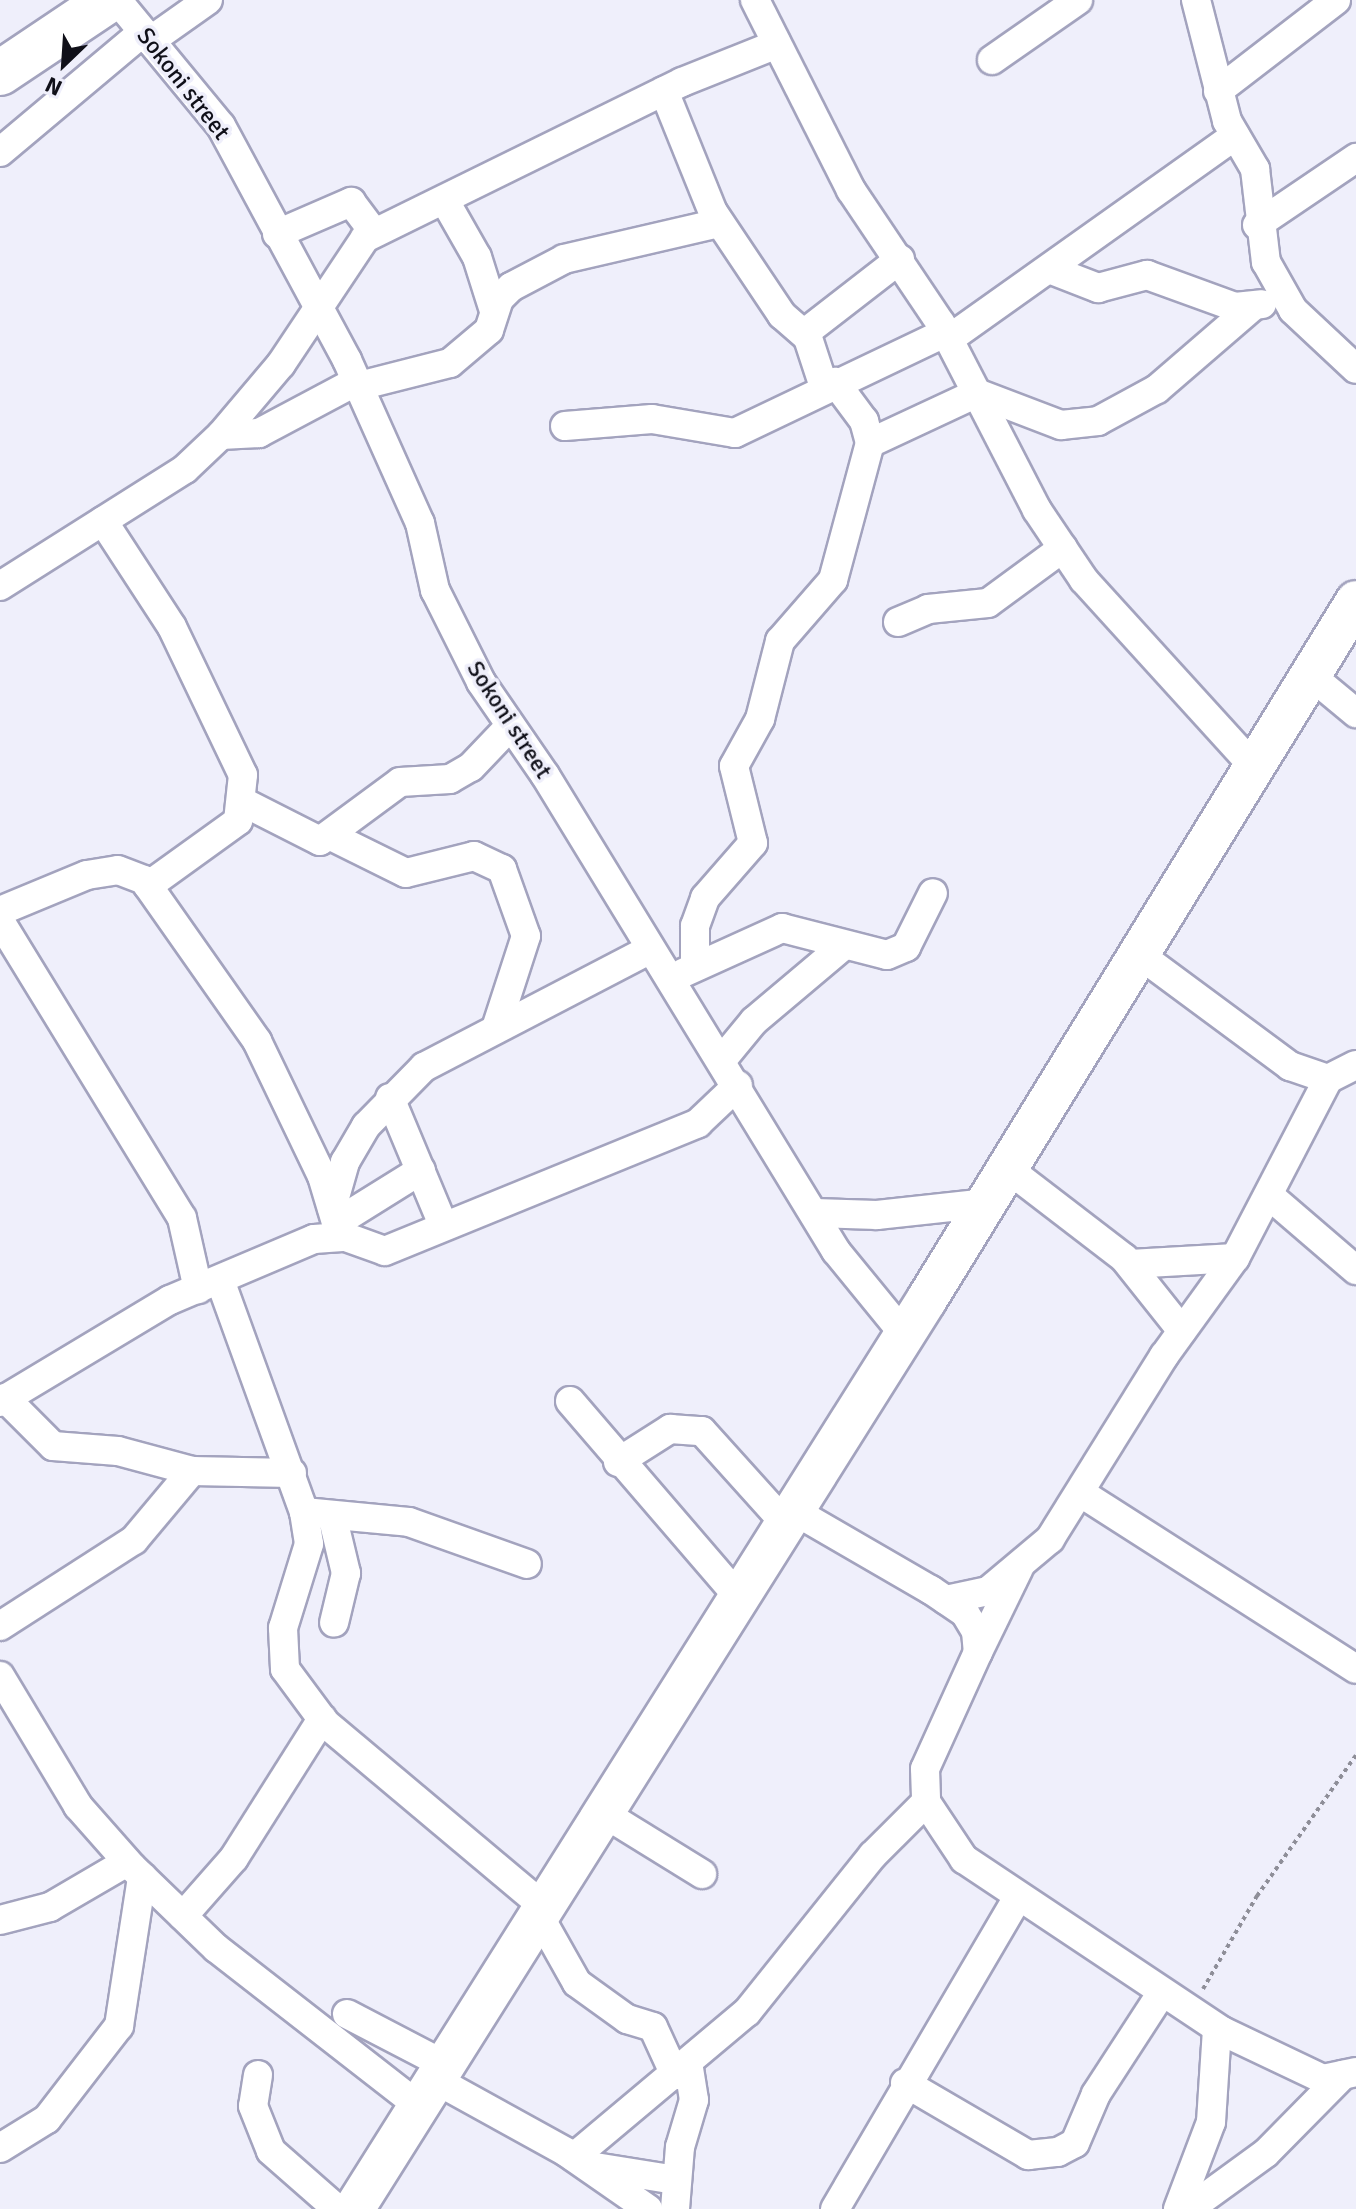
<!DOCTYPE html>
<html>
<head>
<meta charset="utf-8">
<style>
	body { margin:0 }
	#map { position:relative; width:1356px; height:2209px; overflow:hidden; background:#efeffb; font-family:Signika,sans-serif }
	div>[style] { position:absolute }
	.path>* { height:4px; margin-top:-2px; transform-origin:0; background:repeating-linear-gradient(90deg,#8e8e98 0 4px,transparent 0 8px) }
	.roads { filter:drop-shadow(2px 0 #a3a3be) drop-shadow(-2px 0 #a3a3be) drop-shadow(0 2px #a3a3be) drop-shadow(0 -2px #a3a3be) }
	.street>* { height:28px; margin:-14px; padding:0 14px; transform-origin:14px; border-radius:14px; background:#fff }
	.secondary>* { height:40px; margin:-20px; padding:0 20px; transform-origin:20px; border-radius:20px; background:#fff }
	.highway>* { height:44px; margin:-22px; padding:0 22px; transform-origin:22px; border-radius:22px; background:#fff }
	span { translate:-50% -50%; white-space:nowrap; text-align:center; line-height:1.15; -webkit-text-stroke:7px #efeffb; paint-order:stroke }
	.street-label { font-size:24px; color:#101019 }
	.north { position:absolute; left:24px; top:24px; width:80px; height:80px; -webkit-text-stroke:6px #efeffb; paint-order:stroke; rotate:205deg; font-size:22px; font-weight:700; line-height:32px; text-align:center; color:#101019 }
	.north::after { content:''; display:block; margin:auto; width:28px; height:36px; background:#101019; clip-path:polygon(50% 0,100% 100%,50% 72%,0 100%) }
</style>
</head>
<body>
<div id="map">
	<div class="path">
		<i style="left:1203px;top:1989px;width:108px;rotate:-59.9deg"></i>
		<i style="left:1257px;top:1896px;width:172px;rotate:-54.9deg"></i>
	</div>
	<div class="roads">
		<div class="street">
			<i style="left:117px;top:0;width:163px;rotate:50.5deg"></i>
			<i style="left:221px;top:126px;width:266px;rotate:61.7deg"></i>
			<i style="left:347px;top:360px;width:179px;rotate:65.9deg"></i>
			<i style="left:420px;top:523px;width:69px;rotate:77.4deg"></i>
			<i style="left:435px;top:590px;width:103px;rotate:63.4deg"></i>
			<i style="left:481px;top:682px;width:113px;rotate:55.5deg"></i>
			<i style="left:545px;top:775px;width:558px;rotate:58.56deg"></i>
			<i style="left:836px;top:1251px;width:107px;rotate:50.7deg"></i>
			<i style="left:755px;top:0;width:213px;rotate:63.2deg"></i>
			<i style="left:851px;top:190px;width:161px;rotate:56.1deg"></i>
			<i style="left:941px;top:324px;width:209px;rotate:62.7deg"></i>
			<i style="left:1037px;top:510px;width:84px;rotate:56.1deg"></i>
			<i style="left:1084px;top:580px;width:253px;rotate:47.7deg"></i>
			<i style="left:1196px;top:0;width:125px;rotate:75.6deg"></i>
			<i style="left:1227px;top:121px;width:56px;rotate:59.7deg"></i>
			<i style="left:1255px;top:169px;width:94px;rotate:83.3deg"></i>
			<i style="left:1266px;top:262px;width:55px;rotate:60.6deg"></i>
			<i style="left:1293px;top:310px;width:86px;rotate:43.1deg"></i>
			<i style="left:150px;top:41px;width:71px;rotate:-35.3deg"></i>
			<i style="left:992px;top:60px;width:105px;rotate:-34.9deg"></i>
			<i style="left:664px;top:91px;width:131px;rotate:68deg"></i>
			<i style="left:713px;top:212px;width:124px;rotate:56.2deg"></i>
			<i style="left:782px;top:315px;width:32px;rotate:41deg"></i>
			<i style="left:1218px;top:91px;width:149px;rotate:-37.6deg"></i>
			<i style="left:0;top:152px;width:187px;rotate:-40deg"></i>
			<i style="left:445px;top:201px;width:64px;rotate:60.3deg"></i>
			<i style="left:477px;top:257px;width:57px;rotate:72.5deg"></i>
			<i style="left:1257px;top:225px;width:120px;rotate:-34.1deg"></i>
			<i style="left:277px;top:234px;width:81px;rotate:-23.4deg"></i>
			<i style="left:351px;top:202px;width:38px;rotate:53deg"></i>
			<i style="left:1049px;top:269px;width:53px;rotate:21.2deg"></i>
			<i style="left:1098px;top:288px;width:51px;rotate:-14.9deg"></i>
			<i style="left:1147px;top:275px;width:94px;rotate:20deg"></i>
			<i style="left:1235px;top:307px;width:27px;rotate:-6deg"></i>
			<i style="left:949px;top:339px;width:351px;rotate:-35.4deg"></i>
			<i style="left:359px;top:386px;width:94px;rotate:-14.2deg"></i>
			<i style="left:450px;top:363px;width:51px;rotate:-40.2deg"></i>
			<i style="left:489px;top:330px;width:33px;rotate:-72deg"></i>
			<i style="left:499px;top:299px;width:17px;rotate:-45deg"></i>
			<i style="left:511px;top:287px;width:60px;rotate:-27.8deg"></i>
			<i style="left:564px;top:259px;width:159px;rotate:-13.1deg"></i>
			<i style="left:824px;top:387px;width:58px;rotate:-108.1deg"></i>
			<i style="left:806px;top:332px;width:119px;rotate:-37.8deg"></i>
			<i style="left:565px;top:426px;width:87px;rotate:-4.6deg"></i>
			<i style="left:652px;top:419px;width:84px;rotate:9.6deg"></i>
			<i style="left:735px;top:433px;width:233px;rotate:-25.5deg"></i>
			<i style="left:221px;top:435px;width:38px;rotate:-3deg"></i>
			<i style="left:259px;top:433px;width:111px;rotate:-28deg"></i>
			<i style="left:870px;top:443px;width:118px;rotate:-25deg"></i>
			<i style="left:977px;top:393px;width:90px;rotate:20.9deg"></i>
			<i style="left:1061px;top:425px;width:37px;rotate:-6deg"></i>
			<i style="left:1098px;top:421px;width:67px;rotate:-28.5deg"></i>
			<i style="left:1157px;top:389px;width:124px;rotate:-40.8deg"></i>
			<i style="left:103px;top:521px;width:126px;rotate:56.9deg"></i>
			<i style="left:172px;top:627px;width:164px;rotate:64.4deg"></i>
			<i style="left:243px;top:775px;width:46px;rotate:96.2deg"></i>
			<i style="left:238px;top:821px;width:111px;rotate:144.2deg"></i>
			<i style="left:0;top:586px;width:219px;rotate:-32.3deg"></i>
			<i style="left:185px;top:469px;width:50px;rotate:-43.4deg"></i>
			<i style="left:221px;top:435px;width:93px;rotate:-49.8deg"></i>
			<i style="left:281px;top:364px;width:151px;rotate:-56.3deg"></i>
			<i style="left:365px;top:238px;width:353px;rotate:-26.2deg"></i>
			<i style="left:682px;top:82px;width:102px;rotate:-21.8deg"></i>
			<i style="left:898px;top:622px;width:33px;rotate:-23deg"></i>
			<i style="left:928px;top:609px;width:60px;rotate:-5.7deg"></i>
			<i style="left:988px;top:603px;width:93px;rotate:-36.3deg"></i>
			<i style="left:1310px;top:675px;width:60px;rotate:39.6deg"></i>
			<i style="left:245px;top:803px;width:84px;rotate:26.9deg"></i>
			<i style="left:320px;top:841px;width:99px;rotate:-36.4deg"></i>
			<i style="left:400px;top:782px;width:50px;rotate:-3.4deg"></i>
			<i style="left:450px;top:779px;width:24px;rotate:-30deg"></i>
			<i style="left:471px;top:767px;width:57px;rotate:-46.4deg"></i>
			<i style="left:333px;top:837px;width:81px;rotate:26.3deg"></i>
			<i style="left:406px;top:873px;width:70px;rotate:-14deg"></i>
			<i style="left:474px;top:856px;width:31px;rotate:25deg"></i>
			<i style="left:502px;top:869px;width:71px;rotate:70.3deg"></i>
			<i style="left:526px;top:936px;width:94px;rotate:108deg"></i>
			<i style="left:0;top:911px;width:94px;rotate:-22.5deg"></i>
			<i style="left:87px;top:875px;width:31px;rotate:-9deg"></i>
			<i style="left:118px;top:870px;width:28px;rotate:21deg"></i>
			<i style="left:144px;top:880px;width:197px;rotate:54.9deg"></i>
			<i style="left:257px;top:1041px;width:150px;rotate:64.3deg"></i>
			<i style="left:322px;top:1176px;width:63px;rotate:73.3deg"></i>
			<i style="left:0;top:921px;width:348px;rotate:58.5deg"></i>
			<i style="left:182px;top:1218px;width:73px;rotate:77.3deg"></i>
			<i style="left:1140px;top:955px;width:187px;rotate:36.5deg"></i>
			<i style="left:1290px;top:1066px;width:40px;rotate:18.9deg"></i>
			<i style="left:1328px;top:1079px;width:31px;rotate:-27deg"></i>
			<i style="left:695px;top:966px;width:40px;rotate:-90deg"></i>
			<i style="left:695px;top:926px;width:30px;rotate:-70deg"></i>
			<i style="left:705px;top:898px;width:73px;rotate:-48.9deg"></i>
			<i style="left:753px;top:843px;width:79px;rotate:-103.9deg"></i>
			<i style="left:734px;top:766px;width:54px;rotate:-61deg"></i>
			<i style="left:760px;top:719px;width:81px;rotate:-75.6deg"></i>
			<i style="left:780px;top:641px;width:81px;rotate:-49deg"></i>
			<i style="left:833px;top:580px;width:142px;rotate:-74.9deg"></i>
			<i style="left:870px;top:443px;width:23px;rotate:-105deg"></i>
			<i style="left:864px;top:421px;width:49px;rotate:-126.6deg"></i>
			<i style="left:683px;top:973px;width:109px;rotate:-24.4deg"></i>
			<i style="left:782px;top:928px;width:108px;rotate:14.4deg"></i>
			<i style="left:887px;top:955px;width:21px;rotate:-23deg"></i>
			<i style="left:906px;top:947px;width:60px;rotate:-63.4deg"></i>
			<i style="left:721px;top:1061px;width:52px;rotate:-50.5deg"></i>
			<i style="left:754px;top:1021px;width:116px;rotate:-40.1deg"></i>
			<i style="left:390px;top:1098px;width:138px;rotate:67.3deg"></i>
			<i style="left:1008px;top:1169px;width:146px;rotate:37.5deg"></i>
			<i style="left:1124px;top:1258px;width:93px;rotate:51.5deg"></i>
			<i style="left:1271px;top:1197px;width:112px;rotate:40.7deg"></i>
			<i style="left:332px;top:1208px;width:48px;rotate:-74.2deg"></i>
			<i style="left:345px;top:1162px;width:42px;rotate:-59.7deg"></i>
			<i style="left:366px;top:1126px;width:83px;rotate:-45.5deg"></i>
			<i style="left:424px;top:1067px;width:254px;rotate:-27.5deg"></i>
			<i style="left:815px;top:1213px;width:62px;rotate:1.8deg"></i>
			<i style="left:877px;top:1215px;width:111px;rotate:-6.2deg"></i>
			<i style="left:336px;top:1223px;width:100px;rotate:-31.9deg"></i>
			<i style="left:1130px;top:1264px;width:105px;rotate:-3.3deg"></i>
			<i style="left:220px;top:1280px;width:247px;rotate:70.1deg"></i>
			<i style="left:304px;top:1512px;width:32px;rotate:81deg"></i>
			<i style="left:309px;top:1544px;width:88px;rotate:107.2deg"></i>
			<i style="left:283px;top:1628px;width:41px;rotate:87.2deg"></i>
			<i style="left:285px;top:1669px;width:67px;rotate:53.5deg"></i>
			<i style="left:325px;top:1723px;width:283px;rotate:40deg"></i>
			<i style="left:5px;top:1398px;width:68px;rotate:45deg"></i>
			<i style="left:53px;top:1446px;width:65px;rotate:4.4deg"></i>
			<i style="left:118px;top:1451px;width:77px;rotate:15.1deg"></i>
			<i style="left:192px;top:1471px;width:100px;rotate:1.1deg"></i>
			<i style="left:570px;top:1401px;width:255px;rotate:49.3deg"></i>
			<i style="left:0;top:1402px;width:198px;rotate:-31deg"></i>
			<i style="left:170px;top:1300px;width:156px;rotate:-23deg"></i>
			<i style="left:314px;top:1239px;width:32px;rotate:-4deg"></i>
			<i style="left:346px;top:1237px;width:41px;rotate:19.7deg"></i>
			<i style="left:385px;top:1251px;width:338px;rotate:-22.2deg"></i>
			<i style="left:698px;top:1123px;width:55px;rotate:-43.5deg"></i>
			<i style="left:618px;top:1462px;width:62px;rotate:-32.4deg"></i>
			<i style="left:670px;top:1429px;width:32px;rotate:4deg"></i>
			<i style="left:702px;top:1431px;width:121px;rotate:48deg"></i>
			<i style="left:1081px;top:1493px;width:326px;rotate:32.6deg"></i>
			<i style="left:791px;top:1509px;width:162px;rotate:30.1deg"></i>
			<i style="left:931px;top:1590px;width:41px;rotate:34.1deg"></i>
			<i style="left:965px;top:1613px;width:21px;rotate:59deg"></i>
			<i style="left:976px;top:1631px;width:21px;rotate:85deg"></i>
			<i style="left:978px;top:1652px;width:128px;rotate:114.4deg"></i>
			<i style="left:925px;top:1769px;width:33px;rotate:88deg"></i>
			<i style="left:926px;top:1802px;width:69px;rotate:56.3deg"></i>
			<i style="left:964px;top:1859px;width:310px;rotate:33.7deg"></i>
			<i style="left:1222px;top:2031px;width:112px;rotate:25.4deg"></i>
			<i style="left:1323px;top:2079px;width:34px;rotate:-12deg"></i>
			<i style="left:304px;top:1512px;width:105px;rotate:5.4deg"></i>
			<i style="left:409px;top:1522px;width:125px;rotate:19.6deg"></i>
			<i style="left:333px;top:1519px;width:56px;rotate:76.5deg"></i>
			<i style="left:346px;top:1573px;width:51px;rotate:103.5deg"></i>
			<i style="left:946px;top:1600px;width:43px;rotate:-12.1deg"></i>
			<i style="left:988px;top:1591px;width:81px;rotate:-40deg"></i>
			<i style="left:1050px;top:1539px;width:216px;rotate:-58.1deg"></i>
			<i style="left:1164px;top:1356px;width:121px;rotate:-54.1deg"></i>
			<i style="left:1235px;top:1258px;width:202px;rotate:-62.5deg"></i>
			<i style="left:0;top:1626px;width:159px;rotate:-32.7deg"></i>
			<i style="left:134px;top:1540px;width:90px;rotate:-50deg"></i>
			<i style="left:978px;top:1652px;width:93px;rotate:-64deg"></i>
			<i style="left:0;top:1676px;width:152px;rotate:59deg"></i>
			<i style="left:78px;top:1806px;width:81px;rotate:48.5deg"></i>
			<i style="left:132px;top:1867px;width:117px;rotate:44deg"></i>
			<i style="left:216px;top:1948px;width:256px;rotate:37.9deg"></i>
			<i style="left:600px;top:1811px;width:120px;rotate:31.7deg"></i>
			<i style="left:537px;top:1912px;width:81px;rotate:60.6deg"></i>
			<i style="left:577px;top:1983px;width:62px;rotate:35.8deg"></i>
			<i style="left:627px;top:2019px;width:27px;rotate:17deg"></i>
			<i style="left:653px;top:2027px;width:53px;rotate:65.4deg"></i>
			<i style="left:183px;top:1916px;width:77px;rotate:-48.7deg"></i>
			<i style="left:234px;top:1858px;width:165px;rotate:-57.7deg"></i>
			<i style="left:0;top:1920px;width:52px;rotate:-14.6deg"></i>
			<i style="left:50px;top:1907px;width:89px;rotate:-30.3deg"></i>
			<i style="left:347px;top:2014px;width:108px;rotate:27.5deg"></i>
			<i style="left:258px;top:2075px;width:31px;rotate:99deg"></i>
			<i style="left:253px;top:2106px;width:48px;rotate:68.2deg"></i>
			<i style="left:271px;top:2151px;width:88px;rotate:41.3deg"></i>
			<i style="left:434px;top:2079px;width:151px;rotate:28.9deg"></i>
			<i style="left:566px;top:2152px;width:100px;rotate:34.8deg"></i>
			<i style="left:905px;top:2083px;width:143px;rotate:30.3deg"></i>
			<i style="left:1028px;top:2155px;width:30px;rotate:-6deg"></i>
			<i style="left:1058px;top:2152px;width:19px;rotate:-28deg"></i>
			<i style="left:1075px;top:2143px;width:53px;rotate:-66.8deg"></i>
			<i style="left:1096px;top:2094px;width:119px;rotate:-57deg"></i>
			<i style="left:0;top:2148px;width:55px;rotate:-31.7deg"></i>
			<i style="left:47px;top:2119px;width:118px;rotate:-52.3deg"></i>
			<i style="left:119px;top:2026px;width:151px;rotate:-81.2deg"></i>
			<i style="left:574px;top:2157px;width:226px;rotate:-40deg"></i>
			<i style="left:747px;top:2012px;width:201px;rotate:-51.3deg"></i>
			<i style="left:873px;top:1855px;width:75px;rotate:-45deg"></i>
			<i style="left:589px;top:2166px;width:87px;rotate:9.2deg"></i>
			<i style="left:675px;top:2209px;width:62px;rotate:-85.4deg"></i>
			<i style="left:680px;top:2147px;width:49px;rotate:-73.4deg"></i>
			<i style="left:694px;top:2100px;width:37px;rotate:-99deg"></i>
			<i style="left:835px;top:2209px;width:359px;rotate:-59.6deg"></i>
			<i style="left:1178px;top:2209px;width:93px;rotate:-69.2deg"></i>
			<i style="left:1211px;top:2122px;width:93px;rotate:-86.3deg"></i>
			<i style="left:1189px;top:2209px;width:95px;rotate:-36deg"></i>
			<i style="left:1266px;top:2153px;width:110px;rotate:-45.4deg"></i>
		</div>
		<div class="secondary">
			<i style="left:354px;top:2209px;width:1075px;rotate:-57.8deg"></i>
			<i style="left:927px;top:1299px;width:819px;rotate:-58.42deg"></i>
		</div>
		<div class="highway">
			<i style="left:0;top:73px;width:131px;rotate:-33.8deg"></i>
		</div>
	</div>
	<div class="street-label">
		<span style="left:183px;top:84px;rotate:52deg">Sokoni street</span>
		<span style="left:509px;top:720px;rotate:57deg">Sokoni street</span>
	</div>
	<div class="north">N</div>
</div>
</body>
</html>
